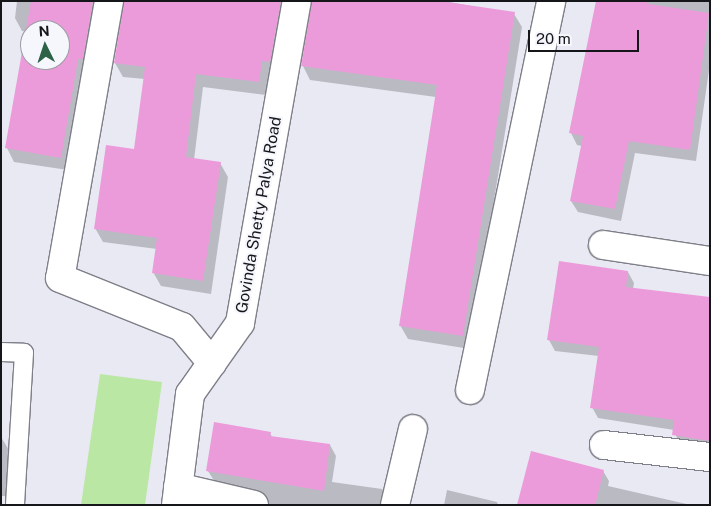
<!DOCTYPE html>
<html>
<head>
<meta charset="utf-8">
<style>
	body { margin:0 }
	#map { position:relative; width:711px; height:506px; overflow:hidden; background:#e9e9f4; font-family:"Public Sans",sans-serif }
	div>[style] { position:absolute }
	.green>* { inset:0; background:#bae7a4 }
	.shadow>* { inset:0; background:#0003 }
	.building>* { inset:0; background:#ec9bda }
	.roads { filter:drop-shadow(1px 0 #7e7f88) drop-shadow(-1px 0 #7e7f88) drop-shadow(0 1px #7e7f88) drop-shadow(0 -1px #7e7f88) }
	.lane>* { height:18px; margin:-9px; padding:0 9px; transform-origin:9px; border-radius:9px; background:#fff }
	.street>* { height:28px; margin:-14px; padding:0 14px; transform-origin:14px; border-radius:14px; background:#fff }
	span { translate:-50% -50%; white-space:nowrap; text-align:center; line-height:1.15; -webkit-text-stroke:4px #f6f7fd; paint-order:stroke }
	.street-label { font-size:16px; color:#151619 }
	.frame { position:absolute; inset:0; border:2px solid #151619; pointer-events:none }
	.north { position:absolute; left:20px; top:20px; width:50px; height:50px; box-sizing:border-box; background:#f6f7fd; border:1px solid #9c9da2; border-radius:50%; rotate:356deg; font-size:14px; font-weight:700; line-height:20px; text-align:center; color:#151619 }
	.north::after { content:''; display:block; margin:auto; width:18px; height:22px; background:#2e6247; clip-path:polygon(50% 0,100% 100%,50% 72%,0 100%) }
	.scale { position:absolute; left:528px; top:30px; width:111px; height:22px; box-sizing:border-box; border:2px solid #151619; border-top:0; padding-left:6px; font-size:15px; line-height:18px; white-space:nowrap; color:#151619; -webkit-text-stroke:4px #f6f7fd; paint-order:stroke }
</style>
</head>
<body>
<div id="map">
	<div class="green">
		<i style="clip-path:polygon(100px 374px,162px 382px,145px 505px,81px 505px)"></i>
	</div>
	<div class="shadow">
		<i style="clip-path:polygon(evenodd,17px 1px,109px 1px,68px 170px,14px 162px,7px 148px,27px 32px,22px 31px,15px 18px,17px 1px,30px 30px,60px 30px,60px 60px,30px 60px,30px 30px)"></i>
		<i style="clip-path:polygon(125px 1px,297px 1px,278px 75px,269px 74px,266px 95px,203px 87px,194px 160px,220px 163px,228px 177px,211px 294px,161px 286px,153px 272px,157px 249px,103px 242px,95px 228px,135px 151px,145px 79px,123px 77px,115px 63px)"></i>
		<i style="clip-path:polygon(313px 1px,444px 1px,514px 14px,522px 27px,470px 349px,408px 339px,400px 325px,436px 97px,310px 80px,303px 66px)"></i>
		<i style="clip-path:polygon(597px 1px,710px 1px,710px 63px,696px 161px,635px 153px,621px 221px,578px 212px,571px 201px,582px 146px,577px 145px,571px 133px)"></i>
		<i style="clip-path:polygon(628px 272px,634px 283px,633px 289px,710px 300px,710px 450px,680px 446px,674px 430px,598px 418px,592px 407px,599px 356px,555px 351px,549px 340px)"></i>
		<i style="clip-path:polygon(270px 433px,272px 437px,330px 445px,336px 456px,332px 482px,382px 489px,389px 500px,387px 505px,269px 505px,220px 490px,208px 471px)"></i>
		<i style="clip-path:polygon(1px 437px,9px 450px,6px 496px,1px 496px)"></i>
		<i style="clip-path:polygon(603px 471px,609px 481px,608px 486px,691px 505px,518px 505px)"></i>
		<i style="clip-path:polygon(447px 490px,497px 502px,498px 505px,444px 505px)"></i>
	</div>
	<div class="building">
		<i style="clip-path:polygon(evenodd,31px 1px,93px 1px,83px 59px,78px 59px,61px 158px,5px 148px,31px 1px,30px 30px,60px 30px,60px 60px,30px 60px,30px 30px)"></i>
		<i style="clip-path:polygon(124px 1px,281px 1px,270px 62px,262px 61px,259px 82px,196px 74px,186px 157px,221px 162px,203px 281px,152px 273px,157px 238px,94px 229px,106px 145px,134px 149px,145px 67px,114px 63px)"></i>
		<i style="clip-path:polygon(312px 1px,440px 1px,515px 12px,463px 336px,399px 326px,437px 85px,301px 66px)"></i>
		<i style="clip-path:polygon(596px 1px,648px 1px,648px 4px,709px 13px,690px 150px,629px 141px,615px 209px,570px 201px,583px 136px,569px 133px)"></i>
		<i style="clip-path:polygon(559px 261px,628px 271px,626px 287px,710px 297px,710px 441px,672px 435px,674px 420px,590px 408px,599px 347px,547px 340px)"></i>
		<i style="clip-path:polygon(214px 422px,271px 432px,270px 436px,330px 444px,324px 491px,206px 471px)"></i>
		<i style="clip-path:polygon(531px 451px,604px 470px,595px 505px,517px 505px)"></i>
	</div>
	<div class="roads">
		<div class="lane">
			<i style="left:1px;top:352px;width:23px;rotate:2deg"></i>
			<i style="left:24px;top:353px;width:152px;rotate:93.4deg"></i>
		</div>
		<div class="street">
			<i style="left:109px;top:1px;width:281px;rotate:100deg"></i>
			<i style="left:60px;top:278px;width:131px;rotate:21.9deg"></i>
			<i style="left:182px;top:327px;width:47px;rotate:50.2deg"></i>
			<i style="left:603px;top:245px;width:108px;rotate:8.5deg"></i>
			<i style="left:470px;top:390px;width:397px;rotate:-78.2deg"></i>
			<i style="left:604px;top:445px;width:107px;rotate:6.5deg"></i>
			<i style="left:178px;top:487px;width:78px;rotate:13.3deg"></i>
			<i style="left:176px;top:505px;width:112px;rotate:-82.8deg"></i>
			<i style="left:190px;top:394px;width:87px;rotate:-54.8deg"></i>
			<i style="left:240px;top:323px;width:327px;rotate:-80deg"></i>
			<i style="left:395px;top:505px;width:78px;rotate:-76.7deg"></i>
		</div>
	</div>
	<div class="street-label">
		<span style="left:259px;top:215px;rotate:-80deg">Govinda Shetty Palya Road</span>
	</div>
	<div class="frame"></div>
	<div class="north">N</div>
	<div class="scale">20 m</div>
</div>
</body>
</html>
